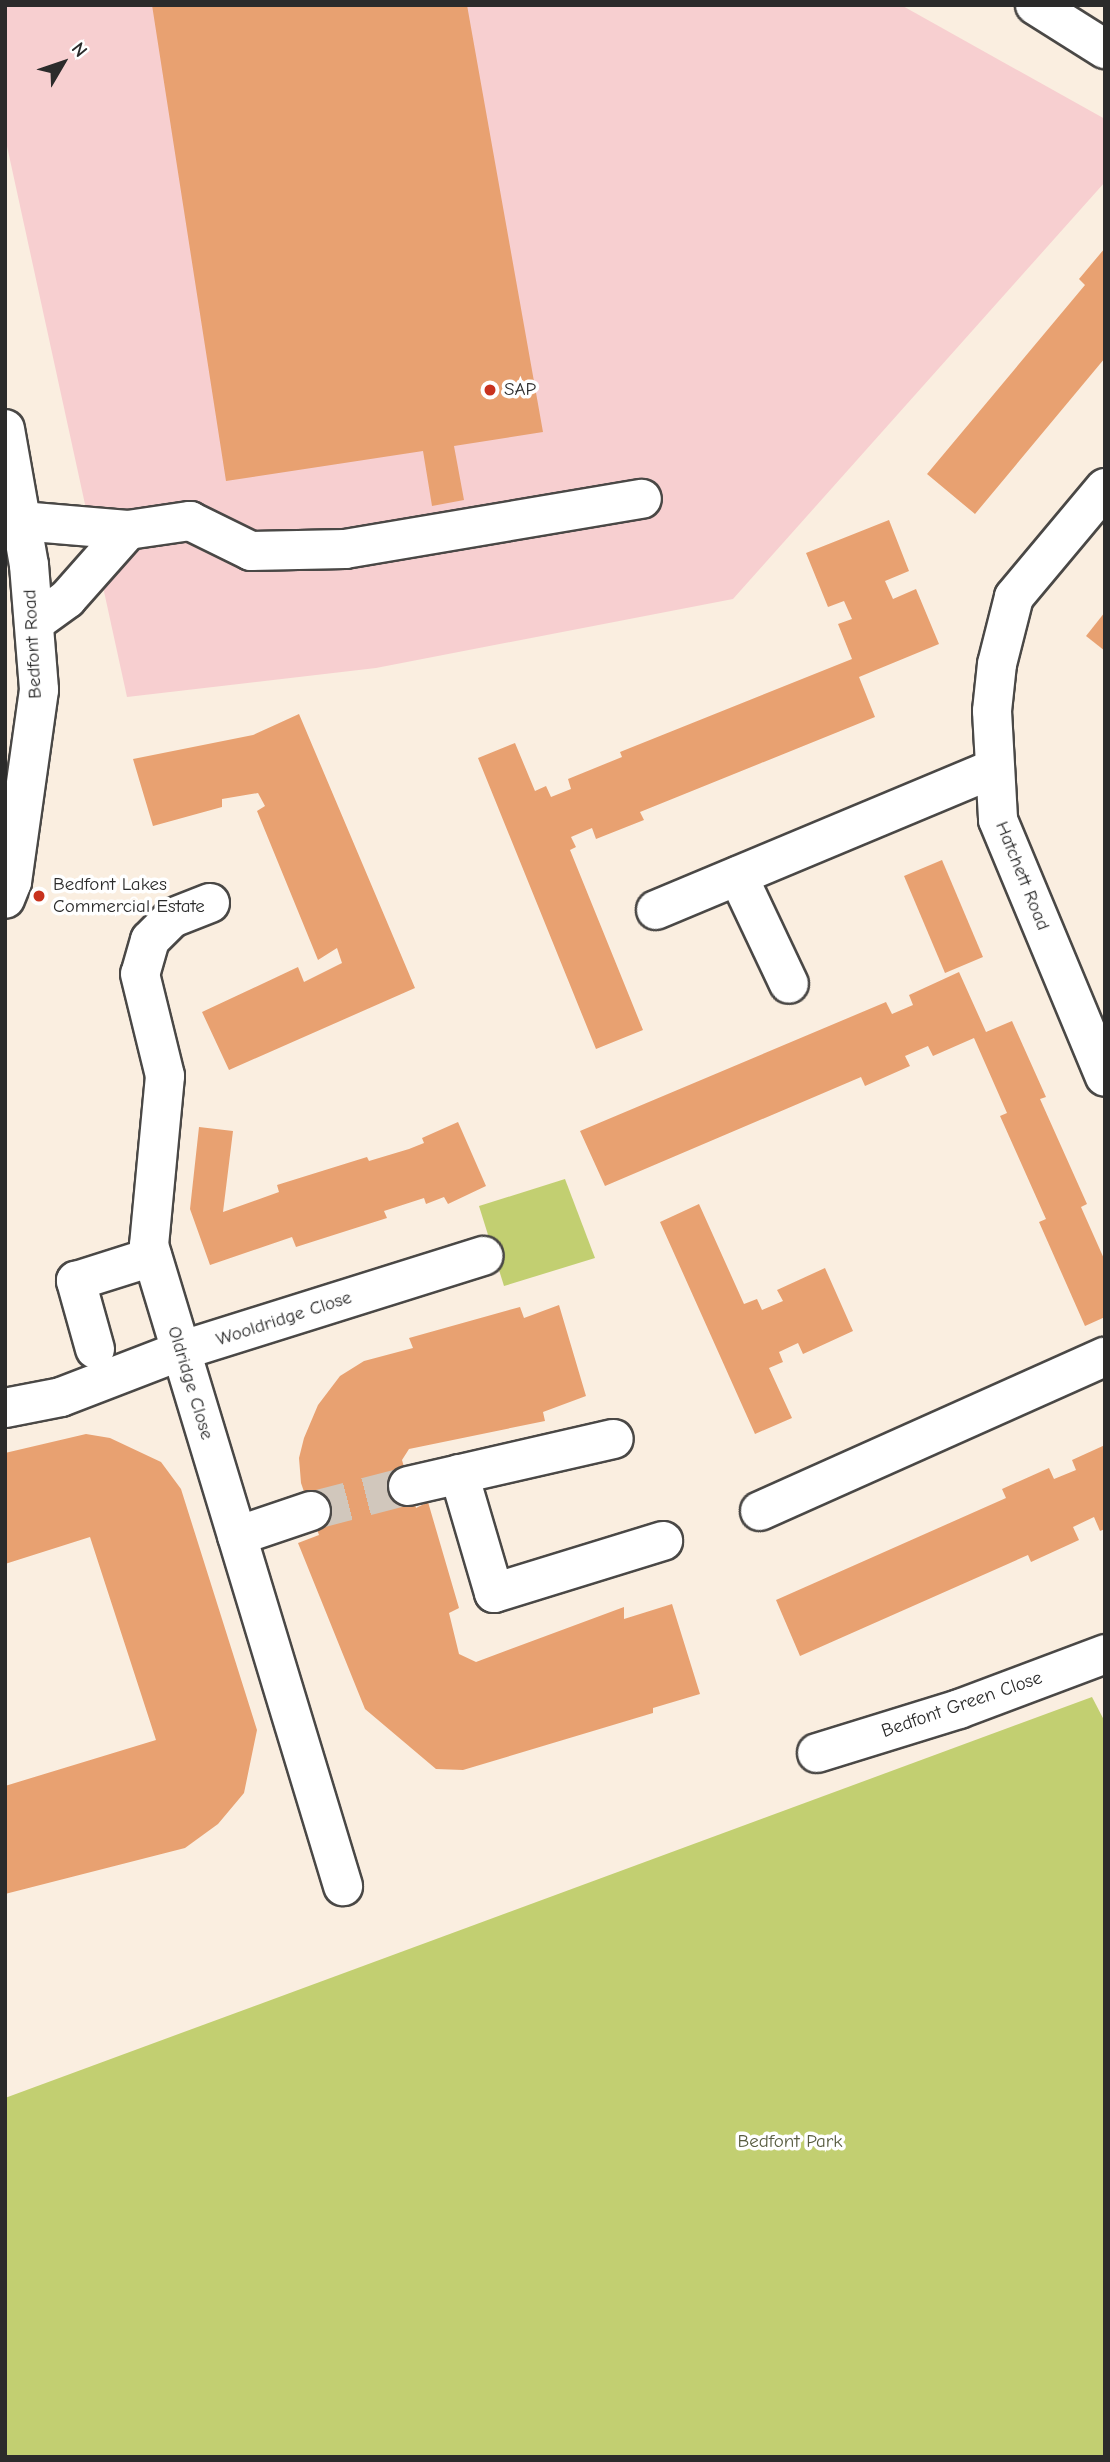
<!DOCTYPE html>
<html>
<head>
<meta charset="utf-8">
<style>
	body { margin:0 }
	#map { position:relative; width:1110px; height:2462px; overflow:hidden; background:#faeee0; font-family:"Comic Neue",sans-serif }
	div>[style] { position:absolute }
	.built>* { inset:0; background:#f7cfd0 }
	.green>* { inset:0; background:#c2cf71 }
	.building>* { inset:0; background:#e8a171 }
	.minor-tunnel>* { height:38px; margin-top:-19px; transform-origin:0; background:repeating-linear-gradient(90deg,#d1c7bc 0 38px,transparent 0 57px) }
	.roads { filter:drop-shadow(2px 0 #4a4846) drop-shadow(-2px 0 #4a4846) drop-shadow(0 2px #4a4846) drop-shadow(0 -2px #4a4846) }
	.minor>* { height:38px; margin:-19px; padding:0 19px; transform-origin:19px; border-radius:19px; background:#fff }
	.major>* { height:38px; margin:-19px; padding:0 19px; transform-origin:19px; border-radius:19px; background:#fff }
	.dots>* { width:19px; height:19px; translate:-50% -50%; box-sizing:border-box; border:4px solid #fff; border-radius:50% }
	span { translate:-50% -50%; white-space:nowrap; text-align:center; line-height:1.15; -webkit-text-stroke:7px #fff; paint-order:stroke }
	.poi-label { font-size:19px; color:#2b2b2b }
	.left { translate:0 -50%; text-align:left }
	.street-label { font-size:19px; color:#2b2b2b }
	.park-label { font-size:19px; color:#585c40 }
	.frame { position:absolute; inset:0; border:7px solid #2b2b2b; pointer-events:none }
	.north { position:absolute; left:28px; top:28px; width:70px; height:70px; -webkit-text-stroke:5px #fff; paint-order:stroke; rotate:51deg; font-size:19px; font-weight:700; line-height:28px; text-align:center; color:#2b2b2b }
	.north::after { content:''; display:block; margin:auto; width:24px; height:32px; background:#2b2b2b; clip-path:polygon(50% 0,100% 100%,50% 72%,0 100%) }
</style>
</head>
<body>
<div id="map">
	<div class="built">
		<i style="clip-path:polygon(5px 5px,901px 5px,1105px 119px,1105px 182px,733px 599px,376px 668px,127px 697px,5px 137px)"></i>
	</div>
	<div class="green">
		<i style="clip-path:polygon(565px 1179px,595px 1258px,504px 1286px,479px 1206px)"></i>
		<i style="clip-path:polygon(1092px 1697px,1105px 1722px,1105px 2457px,5px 2457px,5px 2098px)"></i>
	</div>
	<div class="building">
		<i style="clip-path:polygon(152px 5px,467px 5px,543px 432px,454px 446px,464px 500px,432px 506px,423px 451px,226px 481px)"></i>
		<i style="clip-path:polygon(1105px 248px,1105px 358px,975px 514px,927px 474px,1085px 285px,1079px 279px)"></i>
		<i style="clip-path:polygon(889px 520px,909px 571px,885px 581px,893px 599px,916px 589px,939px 644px,859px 677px,875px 717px,640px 812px,644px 820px,596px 839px,592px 828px,571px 837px,576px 847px,570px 850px,643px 1030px,596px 1049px,478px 758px,515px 743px,535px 791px,546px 786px,551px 797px,571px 789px,568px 779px,622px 757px,620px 752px,852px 659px,838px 624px,852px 619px,844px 601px,828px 607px,806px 553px)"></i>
		<i style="clip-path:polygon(1105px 612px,1105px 651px,1086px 636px)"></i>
		<i style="clip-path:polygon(299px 714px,415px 988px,229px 1070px,202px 1012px,298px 967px,304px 982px,342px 963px,337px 948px,318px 960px,257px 811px,265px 806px,258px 793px,222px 799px,222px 807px,153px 826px,133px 759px,253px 735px)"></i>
		<i style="clip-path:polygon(942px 860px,983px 957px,945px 973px,904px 876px)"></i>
		<i style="clip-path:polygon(959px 972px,986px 1032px,1012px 1021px,1046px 1097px,1040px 1099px,1087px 1204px,1081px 1207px,1105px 1261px,1105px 1317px,1085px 1326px,1039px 1222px,1046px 1219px,1000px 1116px,1007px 1113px,974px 1038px,933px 1056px,928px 1046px,905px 1056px,910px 1066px,865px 1086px,861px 1077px,605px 1186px,580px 1131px,886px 1002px,892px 1014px,913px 1005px,909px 995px)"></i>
		<i style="clip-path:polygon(458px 1122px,486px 1186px,448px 1204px,444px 1197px,426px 1204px,424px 1198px,384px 1211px,387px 1218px,296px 1247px,292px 1237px,210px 1265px,190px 1209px,199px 1127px,233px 1131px,223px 1212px,279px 1192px,277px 1185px,367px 1157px,369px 1161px,409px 1149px,424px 1143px,422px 1138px)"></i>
		<i style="clip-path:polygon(699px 1204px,744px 1304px,757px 1299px,762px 1310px,783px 1301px,777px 1290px,825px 1268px,853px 1331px,803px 1354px,798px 1343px,779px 1352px,783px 1362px,769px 1368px,792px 1418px,755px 1434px,660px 1222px)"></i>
		<i style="clip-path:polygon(559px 1305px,586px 1396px,543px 1412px,545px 1421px,409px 1449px,402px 1460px,416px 1508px,428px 1502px,459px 1608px,449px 1613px,459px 1654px,476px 1662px,624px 1607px,624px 1619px,672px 1604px,700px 1694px,653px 1708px,653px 1713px,463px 1770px,436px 1769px,365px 1709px,298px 1543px,319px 1535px,301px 1483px,299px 1458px,304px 1438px,318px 1405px,340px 1376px,364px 1361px,413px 1348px,409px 1338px,520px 1307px,524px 1318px)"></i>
		<i style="clip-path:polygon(86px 1434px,110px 1438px,161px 1462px,181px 1489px,257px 1730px,244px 1793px,218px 1824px,185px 1848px,5px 1894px,5px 1786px,156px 1740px,90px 1537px,5px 1564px,5px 1453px)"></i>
		<i style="clip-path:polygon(1105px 1445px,1105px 1529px,1100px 1531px,1094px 1517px,1073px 1527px,1079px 1540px,1031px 1562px,1028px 1555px,800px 1656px,776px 1600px,1006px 1498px,1002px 1489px,1049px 1468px,1054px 1479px,1076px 1470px,1072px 1460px)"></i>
	</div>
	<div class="minor-tunnel">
		<i style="left:311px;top:1511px;width:100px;rotate:-14.5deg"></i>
	</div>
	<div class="roads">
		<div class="minor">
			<i style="left:5px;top:429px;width:138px;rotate:80deg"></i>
			<i style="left:29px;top:565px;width:125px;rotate:85.4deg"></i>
			<i style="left:39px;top:690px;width:194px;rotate:98deg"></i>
			<i style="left:12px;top:882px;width:18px;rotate:112deg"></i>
			<i style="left:1105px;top:488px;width:142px;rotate:129.9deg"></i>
			<i style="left:1014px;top:597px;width:69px;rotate:104.2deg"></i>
			<i style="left:997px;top:664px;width:47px;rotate:96.1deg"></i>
			<i style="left:992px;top:711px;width:109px;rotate:86.8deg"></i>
			<i style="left:998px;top:820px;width:278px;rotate:67.4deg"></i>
			<i style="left:5px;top:530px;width:18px;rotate:-29deg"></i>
			<i style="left:21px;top:521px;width:107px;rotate:4.8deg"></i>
			<i style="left:128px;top:530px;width:63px;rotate:-8.3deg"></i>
			<i style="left:190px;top:521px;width:68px;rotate:26.2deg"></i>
			<i style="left:251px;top:551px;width:94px;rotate:-1.2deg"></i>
			<i style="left:345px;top:549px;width:301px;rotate:-9.6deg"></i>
			<i style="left:34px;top:623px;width:41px;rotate:-36deg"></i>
			<i style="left:67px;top:599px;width:92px;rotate:-48.5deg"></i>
			<i style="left:738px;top:876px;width:119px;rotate:64.7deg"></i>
			<i style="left:210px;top:903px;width:41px;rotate:158.5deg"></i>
			<i style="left:172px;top:918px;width:31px;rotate:135deg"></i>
			<i style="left:150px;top:940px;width:35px;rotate:106deg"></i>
			<i style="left:140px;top:974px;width:105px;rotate:76.2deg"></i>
			<i style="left:165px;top:1076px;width:170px;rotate:95.4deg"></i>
			<i style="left:149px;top:1245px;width:670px;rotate:73.16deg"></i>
			<i style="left:656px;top:910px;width:365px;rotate:-22.7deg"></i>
			<i style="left:95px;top:1349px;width:71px;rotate:-105.6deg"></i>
			<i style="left:76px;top:1281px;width:80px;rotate:-17.5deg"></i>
			<i style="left:5px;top:1408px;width:57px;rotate:-11.1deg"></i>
			<i style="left:61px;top:1397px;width:128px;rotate:-21.1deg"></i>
			<i style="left:180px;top:1351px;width:318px;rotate:-17.4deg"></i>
			<i style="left:459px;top:1474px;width:124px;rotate:73.6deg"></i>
			<i style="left:494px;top:1593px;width:177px;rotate:-17.1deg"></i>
			<i style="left:408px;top:1486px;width:211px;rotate:-12.9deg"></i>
			<i style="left:760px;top:1511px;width:378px;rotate:-24.1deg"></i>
			<i style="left:237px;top:1536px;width:78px;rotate:-18.7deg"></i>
			<i style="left:817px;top:1753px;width:149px;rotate:-17.2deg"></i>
			<i style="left:959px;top:1709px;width:156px;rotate:-20.6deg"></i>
		</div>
		<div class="major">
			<i style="left:1035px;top:5px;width:83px;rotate:32.2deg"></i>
		</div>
	</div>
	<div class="dots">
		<i style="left:490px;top:390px;background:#c8321e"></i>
		<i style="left:39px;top:896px;background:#c8321e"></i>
	</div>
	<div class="poi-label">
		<span class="left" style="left:504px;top:390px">SAP</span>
		<span class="left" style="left:53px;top:896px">Bedfont Lakes<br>Commercial Estate</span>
	</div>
	<div class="street-label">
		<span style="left:33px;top:644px;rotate:-93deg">Bedfont Road</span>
		<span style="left:1022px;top:876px;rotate:68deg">Hatchett Road</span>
		<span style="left:284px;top:1319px;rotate:-18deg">Wooldridge Close</span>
		<span style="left:190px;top:1383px;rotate:73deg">Oldridge Close</span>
		<span style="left:962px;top:1705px;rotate:-19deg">Bedfont Green Close</span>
	</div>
	<div class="park-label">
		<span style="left:790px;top:2142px">Bedfont Park</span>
	</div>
	<div class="frame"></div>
	<div class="north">N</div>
</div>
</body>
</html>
